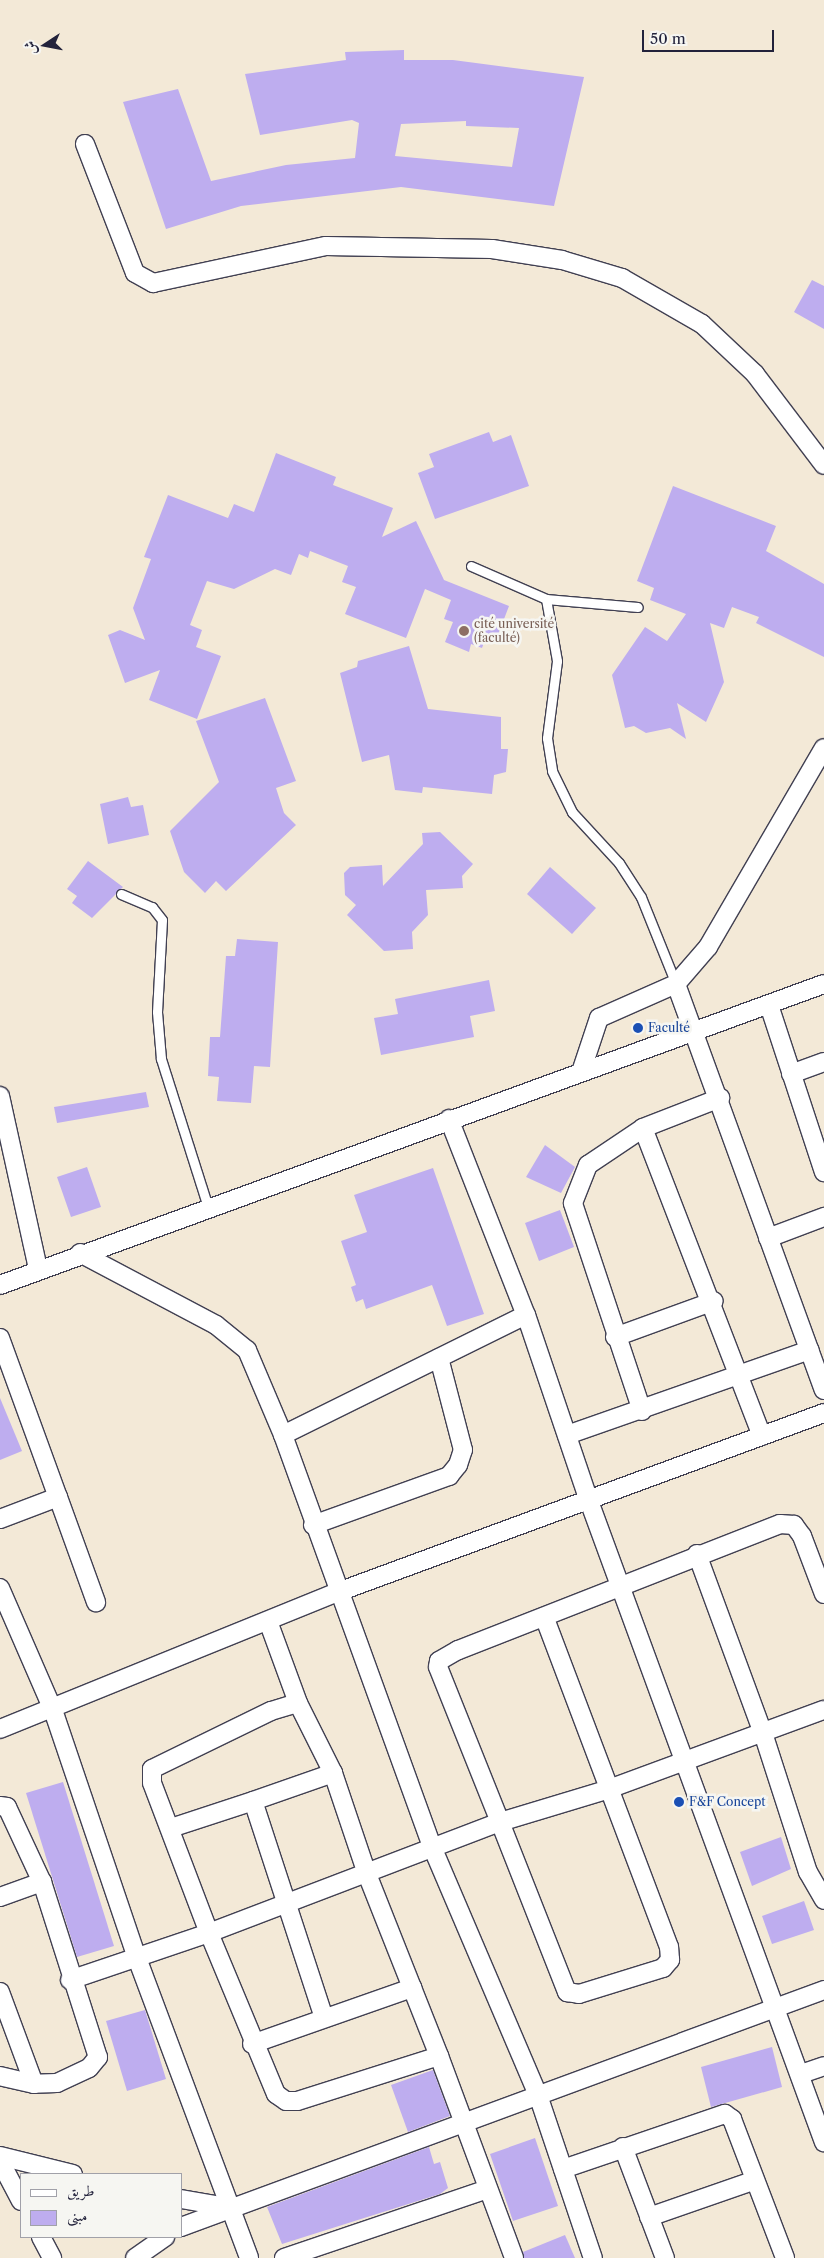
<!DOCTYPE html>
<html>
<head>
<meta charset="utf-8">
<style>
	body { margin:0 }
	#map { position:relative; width:824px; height:2258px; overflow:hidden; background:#f3e9d7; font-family:"Libre Caslon Text",Amiri,serif }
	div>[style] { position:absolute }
	.building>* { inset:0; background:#beadef }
	.roads { filter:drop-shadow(1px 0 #414052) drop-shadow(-1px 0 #414052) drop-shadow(0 1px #414052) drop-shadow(0 -1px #414052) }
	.service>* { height:9px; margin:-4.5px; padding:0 4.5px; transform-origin:4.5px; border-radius:4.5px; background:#fff }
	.minor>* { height:18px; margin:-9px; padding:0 9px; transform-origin:9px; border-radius:9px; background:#fff }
	.dots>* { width:14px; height:14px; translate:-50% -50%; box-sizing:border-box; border:2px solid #f6f6f2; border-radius:50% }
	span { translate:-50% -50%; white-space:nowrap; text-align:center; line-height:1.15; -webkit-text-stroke:5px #f6f6f2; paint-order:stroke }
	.education-label { font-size:12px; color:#785e54 }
	.left { translate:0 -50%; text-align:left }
	.transit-label { font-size:12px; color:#164399 }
	.legend { position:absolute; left:20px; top:2173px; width:162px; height:65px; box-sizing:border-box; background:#f6f6f2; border:1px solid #a1a1a9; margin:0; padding:6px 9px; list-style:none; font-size:15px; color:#22223b }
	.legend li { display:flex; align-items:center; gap:10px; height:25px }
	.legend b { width:25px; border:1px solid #a1a1a9 }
	.north { position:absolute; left:20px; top:20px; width:50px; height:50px; -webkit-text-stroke:4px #f6f6f2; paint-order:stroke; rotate:259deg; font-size:14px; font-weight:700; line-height:20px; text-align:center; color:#22223b }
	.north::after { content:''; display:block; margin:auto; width:18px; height:22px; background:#22223b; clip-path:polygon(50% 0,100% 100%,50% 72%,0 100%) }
	.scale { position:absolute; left:642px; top:30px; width:132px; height:22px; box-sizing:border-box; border:2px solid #22223b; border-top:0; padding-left:6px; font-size:15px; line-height:18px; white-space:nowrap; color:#22223b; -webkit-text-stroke:4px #f6f6f2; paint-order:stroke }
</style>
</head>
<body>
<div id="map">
	<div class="building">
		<i style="clip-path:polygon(evenodd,404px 50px,404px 60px,453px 60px,584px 77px,554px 206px,401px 187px,241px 206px,166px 229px,123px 102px,178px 89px,211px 181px,286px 165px,355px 158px,359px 123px,352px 120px,260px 135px,245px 74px,346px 60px,345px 52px,404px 50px,466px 121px,466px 126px,519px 128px,512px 167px,395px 156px,401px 124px,466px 121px)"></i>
		<i style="clip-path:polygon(812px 280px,824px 286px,824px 329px,794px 312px)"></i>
		<i style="clip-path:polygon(489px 432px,493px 442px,511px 435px,529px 486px,435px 519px,418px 473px,434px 467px,429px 454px)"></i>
		<i style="clip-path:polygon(276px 453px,336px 477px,333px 485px,393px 508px,382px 537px,416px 521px,444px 580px,509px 606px,496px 640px,486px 637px,482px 648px,471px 644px,469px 652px,445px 642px,453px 622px,444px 619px,451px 600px,425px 589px,406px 638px,345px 614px,356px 587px,342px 582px,348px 566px,310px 551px,308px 558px,299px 554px,291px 575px,275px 569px,234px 589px,207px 581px,190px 625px,202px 630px,196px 647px,221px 656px,197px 719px,149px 700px,160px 670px,125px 683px,108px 635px,120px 630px,145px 640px,133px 608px,151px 559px,144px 557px,168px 495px,228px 518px,234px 504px,254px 512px)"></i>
		<i style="clip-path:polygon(673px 486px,776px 526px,766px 551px,824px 584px,824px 657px,756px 623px,759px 617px,732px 607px,724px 628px,710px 623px,724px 682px,706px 722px,677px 703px,686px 739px,670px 728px,646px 733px,634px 726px,625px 728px,612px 675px,645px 627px,667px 641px,686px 614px,650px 600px,654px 588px,637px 581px)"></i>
		<i style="clip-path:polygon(409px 646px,428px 709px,501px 717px,501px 749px,508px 749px,506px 772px,494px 775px,492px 794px,423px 787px,422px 793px,395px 790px,389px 755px,362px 762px,340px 673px,357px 667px,358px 661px)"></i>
		<i style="clip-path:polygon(265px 698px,296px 781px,276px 788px,284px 813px,296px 825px,226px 891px,216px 881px,205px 893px,184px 872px,170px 831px,219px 782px,196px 721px)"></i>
		<i style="clip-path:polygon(128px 797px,131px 807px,143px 805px,149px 835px,108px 844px,100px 804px)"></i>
		<i style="clip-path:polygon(440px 832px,473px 864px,462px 876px,463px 888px,426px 890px,428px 915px,412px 932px,413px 949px,384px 951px,347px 915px,356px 905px,345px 895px,344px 873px,350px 867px,382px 865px,383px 886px,423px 844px,422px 833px)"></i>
		<i style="clip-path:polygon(88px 861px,123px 887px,92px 918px,72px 903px,77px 896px,67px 889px)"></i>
		<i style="clip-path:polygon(550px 867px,596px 908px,572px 934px,527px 894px)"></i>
		<i style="clip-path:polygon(237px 939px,278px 942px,270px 1067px,254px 1066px,251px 1103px,217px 1101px,219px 1077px,208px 1076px,210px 1037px,220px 1037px,226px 956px,235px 956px)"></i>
		<i style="clip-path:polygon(489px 980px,495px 1011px,470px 1016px,474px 1037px,381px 1055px,374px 1018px,398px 1014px,395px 999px)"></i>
		<i style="clip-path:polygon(146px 1092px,149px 1107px,57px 1123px,54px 1107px)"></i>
		<i style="clip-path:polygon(545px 1145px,575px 1167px,561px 1193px,526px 1177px)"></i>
		<i style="clip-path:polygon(87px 1167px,101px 1207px,71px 1217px,57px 1177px)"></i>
		<i style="clip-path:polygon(433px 1168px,484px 1314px,447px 1326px,432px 1285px,366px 1309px,363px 1299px,356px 1302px,351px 1287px,356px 1285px,341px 1241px,367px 1232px,354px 1195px)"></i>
		<i style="clip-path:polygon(560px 1210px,574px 1247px,539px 1261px,525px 1223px)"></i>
		<i style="clip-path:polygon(0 1398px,22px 1451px,0 1460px)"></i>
		<i style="clip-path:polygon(63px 1782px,114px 1946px,77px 1957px,26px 1793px)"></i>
		<i style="clip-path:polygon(781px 1837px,791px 1869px,752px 1886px,740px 1852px)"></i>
		<i style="clip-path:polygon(804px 1901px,814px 1930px,772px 1944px,762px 1916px)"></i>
		<i style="clip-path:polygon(145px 2010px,166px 2079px,127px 2091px,106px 2021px)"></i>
		<i style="clip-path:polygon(772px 2047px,782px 2087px,711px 2107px,701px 2067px)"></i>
		<i style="clip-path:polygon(433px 2070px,450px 2116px,408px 2132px,391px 2085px)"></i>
		<i style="clip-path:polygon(535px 2138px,558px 2206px,513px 2221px,490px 2154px)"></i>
		<i style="clip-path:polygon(429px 2147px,434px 2164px,440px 2162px,448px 2188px,440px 2194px,282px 2244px,267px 2207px)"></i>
		<i style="clip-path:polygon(565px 2235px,575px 2258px,524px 2258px,523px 2252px)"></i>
	</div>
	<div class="roads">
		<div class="service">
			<i style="left:471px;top:566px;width:82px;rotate:23.7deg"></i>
			<i style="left:546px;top:599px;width:92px;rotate:5deg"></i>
			<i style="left:546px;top:599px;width:63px;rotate:79.9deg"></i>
			<i style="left:557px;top:661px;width:78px;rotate:97.4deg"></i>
			<i style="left:547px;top:738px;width:33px;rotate:81deg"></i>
			<i style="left:552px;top:771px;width:46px;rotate:64deg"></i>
			<i style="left:572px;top:812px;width:69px;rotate:47.3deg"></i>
			<i style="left:619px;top:863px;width:40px;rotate:57.1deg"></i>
			<i style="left:641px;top:897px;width:94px;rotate:68.1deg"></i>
			<i style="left:121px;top:894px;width:34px;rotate:23deg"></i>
			<i style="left:152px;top:907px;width:16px;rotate:52deg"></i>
			<i style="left:162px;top:920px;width:92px;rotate:93.1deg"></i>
			<i style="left:157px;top:1012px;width:47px;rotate:85.1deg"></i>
			<i style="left:161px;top:1059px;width:158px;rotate:72.4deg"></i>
		</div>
		<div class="minor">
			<i style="left:85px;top:144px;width:138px;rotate:68.8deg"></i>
			<i style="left:135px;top:273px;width:21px;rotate:29deg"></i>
			<i style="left:153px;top:283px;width:177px;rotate:-12.1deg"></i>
			<i style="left:326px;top:246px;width:166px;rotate:1deg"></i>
			<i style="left:492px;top:249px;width:71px;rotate:8.9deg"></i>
			<i style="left:562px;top:260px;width:63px;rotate:16.7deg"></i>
			<i style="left:622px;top:278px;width:92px;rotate:29.9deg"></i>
			<i style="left:702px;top:324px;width:73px;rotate:43.3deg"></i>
			<i style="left:755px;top:374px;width:114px;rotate:52.8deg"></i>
			<i style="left:676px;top:984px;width:432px;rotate:70deg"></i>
			<i style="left:769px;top:1005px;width:176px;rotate:71.8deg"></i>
			<i style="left:582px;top:1069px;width:54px;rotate:-71.6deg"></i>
			<i style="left:599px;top:1018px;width:84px;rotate:-23.8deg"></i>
			<i style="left:676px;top:984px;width:49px;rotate:-49.1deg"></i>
			<i style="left:708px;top:947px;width:230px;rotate:-59.8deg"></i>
			<i style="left:791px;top:1074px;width:35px;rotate:-20deg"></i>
			<i style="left:0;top:1096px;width:177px;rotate:77.6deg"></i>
			<i style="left:449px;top:1119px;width:211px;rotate:68.6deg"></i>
			<i style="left:526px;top:1315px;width:196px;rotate:71.3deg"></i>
			<i style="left:589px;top:1501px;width:683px;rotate:69.87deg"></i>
			<i style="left:643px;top:1128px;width:83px;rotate:-21.3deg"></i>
			<i style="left:768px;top:1238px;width:60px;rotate:-20.6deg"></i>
			<i style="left:80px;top:1253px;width:154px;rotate:27.9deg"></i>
			<i style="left:216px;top:1325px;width:40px;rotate:39deg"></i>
			<i style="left:247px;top:1350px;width:92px;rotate:67deg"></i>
			<i style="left:283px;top:1435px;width:440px;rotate:70.1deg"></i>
			<i style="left:433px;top:1849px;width:271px;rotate:66.9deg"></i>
			<i style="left:539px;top:2098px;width:169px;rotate:71.4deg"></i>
			<i style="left:0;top:1285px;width:877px;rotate:-20.07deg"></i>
			<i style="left:615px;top:1337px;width:105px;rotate:-20deg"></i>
			<i style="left:0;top:1338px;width:169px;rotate:70deg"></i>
			<i style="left:642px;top:1411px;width:219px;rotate:-108.4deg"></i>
			<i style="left:573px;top:1203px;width:41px;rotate:-68.5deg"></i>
			<i style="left:588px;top:1165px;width:66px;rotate:-33.9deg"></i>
			<i style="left:643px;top:1128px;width:330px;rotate:68.9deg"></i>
			<i style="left:283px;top:1435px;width:271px;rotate:-26.3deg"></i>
			<i style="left:567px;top:1435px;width:257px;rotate:-19.3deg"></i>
			<i style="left:0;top:1519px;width:62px;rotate:-20.8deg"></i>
			<i style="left:58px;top:1497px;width:112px;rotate:70.1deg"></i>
			<i style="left:313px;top:1525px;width:145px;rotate:-19.8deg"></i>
			<i style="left:449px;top:1476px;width:14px;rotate:-51deg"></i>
			<i style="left:458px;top:1465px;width:16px;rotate:-72deg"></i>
			<i style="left:463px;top:1450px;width:95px;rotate:-104.6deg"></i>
			<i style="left:697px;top:1554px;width:191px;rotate:69.8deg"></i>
			<i style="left:763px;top:1733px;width:146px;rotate:72.1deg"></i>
			<i style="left:808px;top:1872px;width:32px;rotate:60deg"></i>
			<i style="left:0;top:1588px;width:133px;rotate:66.5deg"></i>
			<i style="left:53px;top:1710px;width:262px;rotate:71.3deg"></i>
			<i style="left:137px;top:1958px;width:320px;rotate:69.5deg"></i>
			<i style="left:824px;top:1594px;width:62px;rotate:-110.8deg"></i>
			<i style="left:802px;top:1536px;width:14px;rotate:-126deg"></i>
			<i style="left:794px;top:1525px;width:14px;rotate:-176deg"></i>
			<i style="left:780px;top:1524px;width:346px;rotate:158.6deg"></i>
			<i style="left:458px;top:1650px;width:22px;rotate:150deg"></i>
			<i style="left:439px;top:1661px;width:6px;rotate:99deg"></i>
			<i style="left:438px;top:1667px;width:167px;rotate:68.2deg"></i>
			<i style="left:500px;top:1822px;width:111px;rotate:-16.8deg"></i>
			<i style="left:606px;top:1790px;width:232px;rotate:-20.2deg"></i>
			<i style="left:268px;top:1621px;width:87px;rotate:69.9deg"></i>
			<i style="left:0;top:1729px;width:365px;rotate:-22.1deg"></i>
			<i style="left:338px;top:1592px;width:518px;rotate:-20.22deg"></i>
			<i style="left:0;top:1806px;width:7px;rotate:8deg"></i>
			<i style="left:7px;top:1807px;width:83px;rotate:65deg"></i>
			<i style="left:42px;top:1882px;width:184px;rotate:72.3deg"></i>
			<i style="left:98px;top:2057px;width:14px;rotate:129deg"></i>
			<i style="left:89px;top:2068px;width:35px;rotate:155deg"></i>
			<i style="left:57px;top:2083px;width:23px;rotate:178deg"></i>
			<i style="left:34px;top:2084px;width:35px;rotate:-167deg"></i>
			<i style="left:171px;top:1828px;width:86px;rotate:-18.2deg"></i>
			<i style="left:0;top:1897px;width:45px;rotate:-19.7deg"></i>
			<i style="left:70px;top:1980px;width:147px;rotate:-18.7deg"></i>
			<i style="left:209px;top:1933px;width:311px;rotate:-20.9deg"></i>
			<i style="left:500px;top:1822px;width:183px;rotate:68.5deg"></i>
			<i style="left:567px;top:1992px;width:12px;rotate:9deg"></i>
			<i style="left:579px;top:1994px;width:88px;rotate:-17.2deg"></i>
			<i style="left:663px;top:1968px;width:11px;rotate:-49deg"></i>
			<i style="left:670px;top:1960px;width:13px;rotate:-94deg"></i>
			<i style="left:669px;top:1947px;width:353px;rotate:-110.7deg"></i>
			<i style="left:0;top:1992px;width:98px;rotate:69.7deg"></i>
			<i style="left:324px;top:2018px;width:228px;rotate:-108.1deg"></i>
			<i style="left:253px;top:1801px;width:85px;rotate:-19.3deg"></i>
			<i style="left:252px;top:2044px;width:170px;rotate:-19.3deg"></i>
			<i style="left:439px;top:2056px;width:149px;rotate:162.4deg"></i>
			<i style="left:297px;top:2101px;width:11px;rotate:180deg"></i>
			<i style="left:286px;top:2101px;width:12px;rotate:-145deg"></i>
			<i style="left:276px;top:2094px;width:174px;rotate:-112.6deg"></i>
			<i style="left:209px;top:1933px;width:160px;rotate:-110.8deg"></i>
			<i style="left:152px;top:1783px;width:14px;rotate:-90deg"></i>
			<i style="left:152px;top:1769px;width:132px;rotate:-26deg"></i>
			<i style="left:271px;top:1711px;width:28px;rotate:-17deg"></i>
			<i style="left:298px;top:1703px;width:78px;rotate:63.4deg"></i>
			<i style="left:333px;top:1773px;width:107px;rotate:71.4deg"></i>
			<i style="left:367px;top:1874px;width:196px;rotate:68.4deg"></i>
			<i style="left:439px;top:2056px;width:215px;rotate:69.6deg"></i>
			<i style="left:801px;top:2074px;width:24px;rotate:-19deg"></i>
			<i style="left:623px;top:2147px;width:119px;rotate:69.3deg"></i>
			<i style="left:0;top:2156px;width:75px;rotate:13.9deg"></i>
			<i style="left:0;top:2161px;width:45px;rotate:62.3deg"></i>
			<i style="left:563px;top:2169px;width:171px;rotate:-18.8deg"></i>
			<i style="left:725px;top:2114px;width:9px;rotate:36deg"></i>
			<i style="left:732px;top:2119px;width:149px;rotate:69.1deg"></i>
			<i style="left:181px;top:2199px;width:53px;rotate:9.8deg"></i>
			<i style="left:649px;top:2217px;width:112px;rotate:-19.2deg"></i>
			<i style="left:181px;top:2227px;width:685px;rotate:-20.23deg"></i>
			<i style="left:41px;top:2237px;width:24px;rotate:62deg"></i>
			<i style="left:135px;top:2258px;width:37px;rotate:-35deg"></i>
			<i style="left:284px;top:2258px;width:215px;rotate:-18.7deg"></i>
		</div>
	</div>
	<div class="dots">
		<i style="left:464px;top:631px;background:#8d6e63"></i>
		<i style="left:638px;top:1028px;background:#1a4fb4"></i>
		<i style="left:679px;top:1802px;background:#1a4fb4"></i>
	</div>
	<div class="education-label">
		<span class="left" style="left:474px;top:631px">cité université<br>(faculté)</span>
	</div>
	<div class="transit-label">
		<span class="left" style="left:648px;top:1028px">Faculté</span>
		<span class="left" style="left:689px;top:1802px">F&amp;F Concept</span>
	</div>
	<ul class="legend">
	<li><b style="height:6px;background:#fff"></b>طريق</li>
	<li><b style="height:14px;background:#beadef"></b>مبنى</li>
	</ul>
	<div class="north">ش</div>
	<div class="scale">50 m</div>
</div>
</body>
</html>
